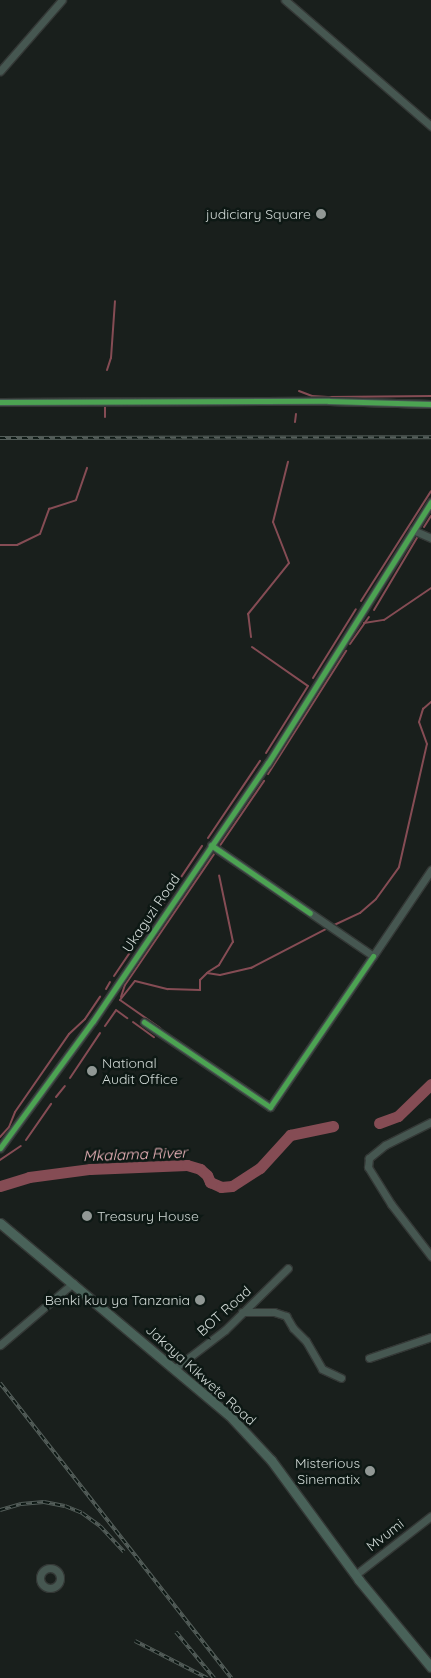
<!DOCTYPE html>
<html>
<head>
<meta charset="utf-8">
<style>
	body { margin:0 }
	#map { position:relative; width:431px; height:1678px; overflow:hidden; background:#191f1c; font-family:Quicksand,sans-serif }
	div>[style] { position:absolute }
	.stream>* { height:2px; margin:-1px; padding:0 1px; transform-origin:1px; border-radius:1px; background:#854c54 }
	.river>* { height:11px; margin:-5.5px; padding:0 5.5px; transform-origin:5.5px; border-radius:5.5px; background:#854c54 }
	.roads { filter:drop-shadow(1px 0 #343836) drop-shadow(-1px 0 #343836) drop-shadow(0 1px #343836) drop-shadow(0 -1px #343836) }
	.minor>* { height:7px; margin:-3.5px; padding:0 3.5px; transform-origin:3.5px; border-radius:3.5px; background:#465751 }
	.minor>.ring { margin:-3.5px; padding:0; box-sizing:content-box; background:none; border:7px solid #465751; border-radius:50% }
	.major>* { height:9px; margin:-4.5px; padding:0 4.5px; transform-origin:4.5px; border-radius:4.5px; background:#496259 }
	.rail>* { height:4px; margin-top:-2px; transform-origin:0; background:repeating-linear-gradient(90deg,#0d1814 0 5.5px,#545e5a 0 11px); box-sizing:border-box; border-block:1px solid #545e5a }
	.cycleway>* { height:5px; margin:-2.5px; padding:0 2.5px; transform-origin:2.5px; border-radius:2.5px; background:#4ca352 }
	.dots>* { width:14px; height:14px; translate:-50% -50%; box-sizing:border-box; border:2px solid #0d1814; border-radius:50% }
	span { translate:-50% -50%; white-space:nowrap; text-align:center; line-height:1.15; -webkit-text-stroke:5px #0d1814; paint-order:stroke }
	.poi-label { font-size:14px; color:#d1d9d6 }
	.right { translate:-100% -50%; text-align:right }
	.left { translate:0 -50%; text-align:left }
	.street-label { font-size:14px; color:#d1d9d6 }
	.water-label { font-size:15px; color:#f8bdc4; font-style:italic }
</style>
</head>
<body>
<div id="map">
	<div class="stream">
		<i style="left:107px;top:370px;width:13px;rotate:-72deg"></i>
		<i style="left:111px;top:358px;width:57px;rotate:-86deg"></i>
		<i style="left:299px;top:391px;width:14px;rotate:21deg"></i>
		<i style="left:312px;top:396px;width:16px;rotate:4deg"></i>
		<i style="left:328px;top:397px;width:103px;rotate:-0.6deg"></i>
		<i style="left:105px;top:417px;width:12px;rotate:-90deg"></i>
		<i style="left:295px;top:422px;width:8px;rotate:-83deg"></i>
		<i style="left:424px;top:527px;width:13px;rotate:-58deg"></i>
		<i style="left:0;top:545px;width:17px"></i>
		<i style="left:17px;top:545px;width:25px;rotate:-26deg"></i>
		<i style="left:40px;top:534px;width:27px;rotate:-70deg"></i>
		<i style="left:49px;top:509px;width:28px;rotate:-18deg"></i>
		<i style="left:76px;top:500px;width:34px;rotate:-71deg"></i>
		<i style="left:361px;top:601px;width:130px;rotate:-57.5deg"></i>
		<i style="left:374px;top:610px;width:84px;rotate:-59.2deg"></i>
		<i style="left:364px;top:623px;width:20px;rotate:-9deg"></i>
		<i style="left:384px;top:620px;width:57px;rotate:-34.2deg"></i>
		<i style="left:251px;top:637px;width:23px;rotate:-97deg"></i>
		<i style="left:248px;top:614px;width:65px;rotate:-51.2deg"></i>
		<i style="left:289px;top:563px;width:44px;rotate:-111.3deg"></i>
		<i style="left:273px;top:522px;width:62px;rotate:-76deg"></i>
		<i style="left:350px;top:644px;width:33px;rotate:-55deg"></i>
		<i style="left:252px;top:647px;width:68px;rotate:34.9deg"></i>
		<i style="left:308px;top:686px;width:79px;rotate:122.1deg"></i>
		<i style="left:313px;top:678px;width:81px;rotate:-58.1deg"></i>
		<i style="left:268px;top:774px;width:146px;rotate:-57.6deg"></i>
		<i style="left:208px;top:838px;width:93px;rotate:-56deg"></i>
		<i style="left:219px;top:847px;width:80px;rotate:-55.7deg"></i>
		<i style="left:163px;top:904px;width:70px;rotate:-56.1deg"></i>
		<i style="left:332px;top:926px;width:31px;rotate:-25deg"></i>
		<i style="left:360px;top:913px;width:21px;rotate:-41deg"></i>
		<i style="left:376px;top:899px;width:39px;rotate:-54deg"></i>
		<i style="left:399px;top:867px;width:126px;rotate:-77.2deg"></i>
		<i style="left:427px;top:744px;width:23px;rotate:-110deg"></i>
		<i style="left:419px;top:722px;width:14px;rotate:-73deg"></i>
		<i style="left:423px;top:709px;width:11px;rotate:-41deg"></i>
		<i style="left:208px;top:972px;width:13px;rotate:-32deg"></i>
		<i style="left:219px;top:965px;width:27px;rotate:-59deg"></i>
		<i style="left:233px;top:942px;width:68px;rotate:-101.8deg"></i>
		<i style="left:114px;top:976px;width:75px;rotate:-55.9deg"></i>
		<i style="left:106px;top:989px;width:8px;rotate:-60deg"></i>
		<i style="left:121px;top:997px;width:13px;rotate:-72deg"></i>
		<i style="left:125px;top:985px;width:158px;rotate:-55.8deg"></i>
		<i style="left:120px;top:1000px;width:24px;rotate:-52deg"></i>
		<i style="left:135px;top:981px;width:34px;rotate:14deg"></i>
		<i style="left:168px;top:989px;width:32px;rotate:2deg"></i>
		<i style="left:200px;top:990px;width:10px;rotate:-90deg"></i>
		<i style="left:200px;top:980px;width:10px;rotate:-45deg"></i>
		<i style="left:207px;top:973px;width:13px;rotate:9deg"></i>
		<i style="left:220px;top:975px;width:32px;rotate:-13deg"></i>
		<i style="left:251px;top:968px;width:87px;rotate:-27.5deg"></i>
		<i style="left:120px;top:1000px;width:49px;rotate:35deg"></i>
		<i style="left:133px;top:1022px;width:26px;rotate:36deg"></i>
		<i style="left:105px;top:1026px;width:19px;rotate:-55deg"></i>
		<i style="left:116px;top:1010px;width:14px;rotate:36deg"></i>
		<i style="left:70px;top:1078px;width:54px;rotate:-56.3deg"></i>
		<i style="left:56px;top:1097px;width:14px;rotate:-51deg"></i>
		<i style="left:0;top:1137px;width:13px;rotate:-48deg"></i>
		<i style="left:9px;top:1127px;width:16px;rotate:-68deg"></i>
		<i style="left:15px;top:1112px;width:95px;rotate:-55.3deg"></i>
		<i style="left:69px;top:1034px;width:22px;rotate:-43deg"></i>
		<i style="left:85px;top:1019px;width:27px;rotate:-56deg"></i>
		<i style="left:26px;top:1140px;width:44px;rotate:-55.2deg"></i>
		<i style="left:0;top:1160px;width:25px;rotate:-34deg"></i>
	</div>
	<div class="river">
		<i style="left:379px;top:1123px;width:20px;rotate:-20deg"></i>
		<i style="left:398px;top:1116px;width:46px;rotate:-44.1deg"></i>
		<i style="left:0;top:1186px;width:30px;rotate:-17deg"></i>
		<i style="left:29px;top:1177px;width:62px;rotate:-7.5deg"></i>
		<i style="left:90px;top:1169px;width:97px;rotate:-2.4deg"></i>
		<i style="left:187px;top:1165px;width:14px;rotate:17deg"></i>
		<i style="left:200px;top:1169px;width:9px;rotate:41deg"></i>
		<i style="left:207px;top:1175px;width:8px;rotate:67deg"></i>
		<i style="left:210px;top:1182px;width:12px;rotate:24deg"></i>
		<i style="left:221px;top:1187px;width:11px;rotate:-5deg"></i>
		<i style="left:232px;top:1186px;width:33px;rotate:-33deg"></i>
		<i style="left:260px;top:1168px;width:45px;rotate:-47.7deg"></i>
		<i style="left:290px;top:1135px;width:44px;rotate:-11.8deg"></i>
	</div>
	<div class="roads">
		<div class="minor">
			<i style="left:285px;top:0;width:193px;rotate:40.8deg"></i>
			<i style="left:0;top:71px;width:94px;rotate:-48.9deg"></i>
			<i style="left:0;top:402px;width:329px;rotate:-0.2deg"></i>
			<i style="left:329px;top:401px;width:102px;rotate:1.7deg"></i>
			<i style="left:413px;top:530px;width:20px;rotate:24deg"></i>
			<i style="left:211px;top:845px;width:196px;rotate:34.4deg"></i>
			<i style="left:373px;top:956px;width:104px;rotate:-56deg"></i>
			<i style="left:144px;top:1022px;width:152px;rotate:34deg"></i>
			<i style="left:270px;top:1107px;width:183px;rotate:-55.7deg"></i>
			<i style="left:431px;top:1122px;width:51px;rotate:153.4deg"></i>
			<i style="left:385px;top:1145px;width:21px;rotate:141deg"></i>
			<i style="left:369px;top:1158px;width:9px;rotate:96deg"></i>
			<i style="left:368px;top:1167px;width:44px;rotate:58.1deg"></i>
			<i style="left:391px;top:1204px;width:66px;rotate:52.4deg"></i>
			<i style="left:0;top:1148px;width:157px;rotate:-53.8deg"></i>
			<i style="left:93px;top:1021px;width:312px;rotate:-55.9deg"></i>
			<i style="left:268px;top:763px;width:308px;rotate:-58deg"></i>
			<i style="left:242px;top:1312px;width:32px"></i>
			<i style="left:274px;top:1312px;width:13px;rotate:18deg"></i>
			<i style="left:286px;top:1316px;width:14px;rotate:60deg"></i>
			<i style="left:293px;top:1328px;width:18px;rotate:45deg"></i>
			<i style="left:306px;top:1341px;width:32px;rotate:60deg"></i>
			<i style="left:322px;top:1369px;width:21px;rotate:25deg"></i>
			<i style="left:0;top:1345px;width:96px;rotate:-40.3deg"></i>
			<i style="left:369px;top:1358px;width:65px;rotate:-18.7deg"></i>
			<i style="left:174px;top:1369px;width:64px;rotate:-37.4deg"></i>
			<i style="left:225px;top:1330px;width:88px;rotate:-44.5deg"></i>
			<i class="ring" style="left:40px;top:1568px;width:13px;height:13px"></i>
			<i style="left:355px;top:1575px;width:96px;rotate:-37.8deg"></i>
		</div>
		<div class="major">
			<i style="left:0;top:1223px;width:299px;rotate:40deg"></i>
			<i style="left:229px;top:1415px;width:62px;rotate:47deg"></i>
			<i style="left:271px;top:1460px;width:149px;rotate:53.7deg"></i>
			<i style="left:359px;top:1580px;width:113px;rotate:50.4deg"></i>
		</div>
	</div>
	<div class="rail">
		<i style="left:0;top:438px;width:431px;rotate:-0.1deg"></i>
		<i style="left:0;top:1383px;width:375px;rotate:51.9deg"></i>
		<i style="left:0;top:1510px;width:22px;rotate:-16deg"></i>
		<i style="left:21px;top:1504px;width:23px;rotate:-5deg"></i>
		<i style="left:44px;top:1502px;width:21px;rotate:11deg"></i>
		<i style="left:65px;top:1506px;width:18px;rotate:22deg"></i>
		<i style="left:82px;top:1513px;width:22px;rotate:36deg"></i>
		<i style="left:100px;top:1526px;width:35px;rotate:47deg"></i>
		<i style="left:176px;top:1632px;width:60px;rotate:50.4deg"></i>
		<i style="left:135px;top:1641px;width:81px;rotate:27.2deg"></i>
	</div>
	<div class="cycleway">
		<i style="left:0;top:402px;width:329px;rotate:-0.2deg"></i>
		<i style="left:329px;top:401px;width:102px;rotate:1.7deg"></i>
		<i style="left:211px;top:845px;width:120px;rotate:34.5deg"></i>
		<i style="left:144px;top:1022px;width:152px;rotate:34deg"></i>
		<i style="left:270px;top:1107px;width:183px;rotate:-55.7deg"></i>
		<i style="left:0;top:1148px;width:157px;rotate:-53.8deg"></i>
		<i style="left:93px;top:1021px;width:312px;rotate:-55.9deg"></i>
		<i style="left:268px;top:763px;width:308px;rotate:-58deg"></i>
	</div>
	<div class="dots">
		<i style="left:321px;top:214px;background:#919895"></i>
		<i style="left:92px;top:1071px;background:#919895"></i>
		<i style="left:87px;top:1216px;background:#919895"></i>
		<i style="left:200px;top:1300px;background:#919895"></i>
		<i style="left:370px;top:1471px;background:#919895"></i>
	</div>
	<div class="poi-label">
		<span class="right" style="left:311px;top:214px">judiciary Square</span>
		<span class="left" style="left:102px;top:1071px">National<br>Audit Office</span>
		<span class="left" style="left:97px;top:1216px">Treasury House</span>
		<span class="right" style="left:190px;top:1300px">Benki kuu ya Tanzania</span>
		<span class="right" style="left:360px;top:1471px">Misterious<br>Sinematix</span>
	</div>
	<div class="street-label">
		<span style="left:151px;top:913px;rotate:-56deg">Ukaguzi Road</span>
		<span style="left:224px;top:1311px;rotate:-42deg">BOT Road</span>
		<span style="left:201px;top:1375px;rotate:42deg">Jakaya Kikwete Road</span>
		<span style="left:385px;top:1535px;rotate:-38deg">Mvumi</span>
	</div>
	<div class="water-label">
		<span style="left:135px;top:1154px;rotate:-2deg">Mkalama River</span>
	</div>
</div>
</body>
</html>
